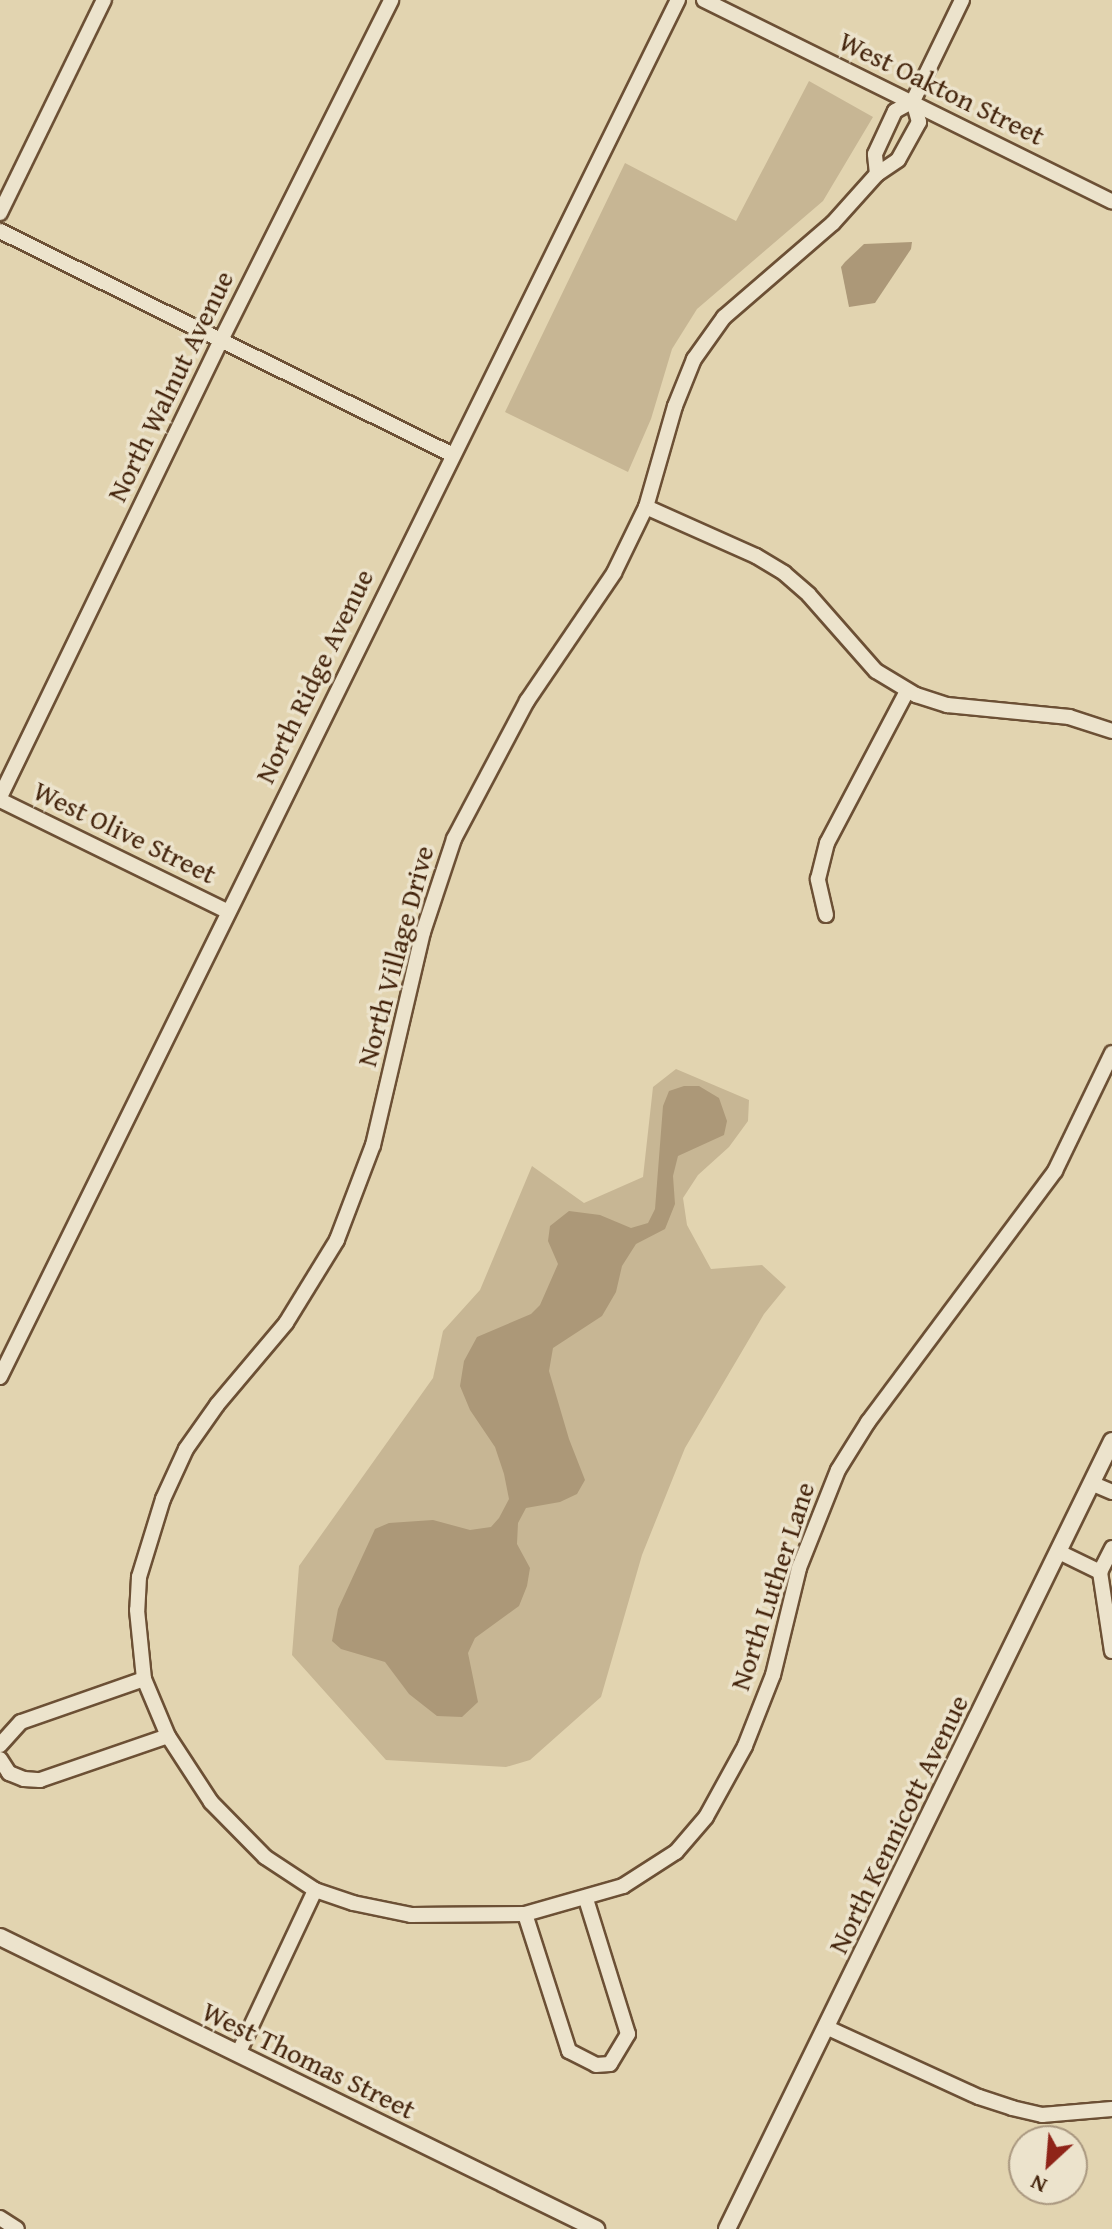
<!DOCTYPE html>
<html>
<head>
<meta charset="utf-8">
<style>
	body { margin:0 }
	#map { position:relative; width:1112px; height:2229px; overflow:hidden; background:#e2d4b0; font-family:"Gentium Book Plus",serif }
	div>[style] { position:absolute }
	.green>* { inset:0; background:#c7b694 }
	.water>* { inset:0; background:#ac9878 }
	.roads { filter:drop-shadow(2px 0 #6c5035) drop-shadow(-2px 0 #6c5035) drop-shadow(0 2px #6c5035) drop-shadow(0 -2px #6c5035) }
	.minor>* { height:14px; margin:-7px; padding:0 7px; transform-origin:7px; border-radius:7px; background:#ece3cc }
	.tertiary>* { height:16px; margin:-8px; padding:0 8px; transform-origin:8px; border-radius:8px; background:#ece3cc }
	span { translate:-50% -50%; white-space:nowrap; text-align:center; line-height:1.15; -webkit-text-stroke:7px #ece3cc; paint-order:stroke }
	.street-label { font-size:28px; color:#44240c }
	.north { position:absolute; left:1008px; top:2125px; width:80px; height:80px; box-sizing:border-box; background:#ece3cc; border:2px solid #a9977f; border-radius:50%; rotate:206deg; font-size:22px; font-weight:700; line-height:32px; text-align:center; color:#44240c }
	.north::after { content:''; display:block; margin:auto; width:28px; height:36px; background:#8f2418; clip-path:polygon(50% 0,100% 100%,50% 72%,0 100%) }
</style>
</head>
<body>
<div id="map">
	<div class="green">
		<i style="clip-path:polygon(809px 81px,873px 117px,823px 201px,697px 309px,672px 349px,651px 419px,628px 472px,505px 412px,625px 163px,736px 221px)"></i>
		<i style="clip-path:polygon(676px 1069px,749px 1100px,748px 1121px,729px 1147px,698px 1175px,683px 1198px,687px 1225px,711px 1269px,762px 1265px,786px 1287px,764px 1314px,685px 1448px,642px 1555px,601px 1697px,530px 1760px,506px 1767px,386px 1760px,292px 1655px,299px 1566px,433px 1378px,443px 1331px,480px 1290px,532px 1166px,584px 1203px,643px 1177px,653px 1087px)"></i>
	</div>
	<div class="water">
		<i style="clip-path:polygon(912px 242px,911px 249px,875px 303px,849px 307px,841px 267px,845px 262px,864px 244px)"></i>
		<i style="clip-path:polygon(684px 1086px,699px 1086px,719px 1098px,727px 1121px,724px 1135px,678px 1156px,673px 1176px,675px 1204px,665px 1229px,636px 1244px,622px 1266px,616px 1292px,602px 1316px,553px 1348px,549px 1371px,569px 1439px,585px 1480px,577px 1494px,560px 1502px,526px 1508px,518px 1523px,517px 1544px,530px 1568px,527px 1586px,519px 1606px,475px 1638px,468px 1653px,478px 1702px,462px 1717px,437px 1716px,409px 1694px,385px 1662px,341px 1649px,332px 1641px,338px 1609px,375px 1529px,389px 1523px,433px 1520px,470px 1530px,491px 1527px,499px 1518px,509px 1499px,504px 1474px,495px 1447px,470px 1410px,460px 1386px,464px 1361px,477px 1337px,531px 1314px,540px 1305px,558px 1264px,548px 1241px,550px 1226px,569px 1211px,600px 1215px,631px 1228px,648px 1223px,655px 1209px,663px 1106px,669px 1091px)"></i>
	</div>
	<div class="roads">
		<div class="minor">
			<i style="left:704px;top:0;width:455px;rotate:26.3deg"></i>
			<i style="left:913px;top:101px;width:22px;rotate:74deg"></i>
			<i style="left:919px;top:122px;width:43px;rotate:118.9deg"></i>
			<i style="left:898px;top:160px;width:25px;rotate:146deg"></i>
			<i style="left:877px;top:174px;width:66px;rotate:131.9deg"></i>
			<i style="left:833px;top:223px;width:144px;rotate:139.2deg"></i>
			<i style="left:724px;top:317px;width:52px;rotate:125.5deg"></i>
			<i style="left:694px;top:359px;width:51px;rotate:112deg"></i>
			<i style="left:675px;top:406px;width:105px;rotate:106deg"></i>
			<i style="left:646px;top:507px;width:73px;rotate:115.9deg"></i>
			<i style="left:614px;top:573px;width:155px;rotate:124.2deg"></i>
			<i style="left:527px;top:701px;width:156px;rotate:117.9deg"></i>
			<i style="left:454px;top:839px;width:98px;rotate:108.4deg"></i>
			<i style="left:423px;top:932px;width:219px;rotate:103.2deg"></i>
			<i style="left:373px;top:1145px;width:102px;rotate:110.8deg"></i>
			<i style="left:337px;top:1240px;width:97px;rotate:121.6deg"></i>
			<i style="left:286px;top:1323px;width:107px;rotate:130.1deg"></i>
			<i style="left:217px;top:1405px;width:54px;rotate:125.2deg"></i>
			<i style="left:186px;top:1449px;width:55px;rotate:114.7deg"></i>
			<i style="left:163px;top:1499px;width:82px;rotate:107.1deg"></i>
			<i style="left:139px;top:1577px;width:33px;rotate:93deg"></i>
			<i style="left:137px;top:1610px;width:69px;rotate:84.2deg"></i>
			<i style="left:144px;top:1679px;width:62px;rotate:67.2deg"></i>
			<i style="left:168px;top:1736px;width:79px;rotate:56.9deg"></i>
			<i style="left:211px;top:1802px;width:77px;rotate:45.5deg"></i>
			<i style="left:265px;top:1857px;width:60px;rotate:33.4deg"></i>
			<i style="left:315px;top:1890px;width:40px;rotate:18.9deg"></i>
			<i style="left:353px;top:1903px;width:59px;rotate:11.7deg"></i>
			<i style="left:411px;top:1915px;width:114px;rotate:-0.5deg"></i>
			<i style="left:525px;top:1914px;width:102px;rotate:-15.9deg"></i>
			<i style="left:623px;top:1886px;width:63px;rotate:-32.7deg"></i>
			<i style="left:676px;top:1852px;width:46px;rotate:-49.4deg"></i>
			<i style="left:706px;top:1817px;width:81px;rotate:-61.2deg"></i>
			<i style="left:745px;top:1746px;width:76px;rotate:-68.5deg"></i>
			<i style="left:773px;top:1675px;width:110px;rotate:-76.3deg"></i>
			<i style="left:799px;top:1568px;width:105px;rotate:-68.3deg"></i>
			<i style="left:838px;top:1470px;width:57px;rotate:-58deg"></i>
			<i style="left:868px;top:1422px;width:313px;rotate:-53.3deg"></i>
			<i style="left:1055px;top:1171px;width:131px;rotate:-64.2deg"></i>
			<i style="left:913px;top:101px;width:112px;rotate:-64.1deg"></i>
			<i style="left:877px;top:174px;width:20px;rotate:-96deg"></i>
			<i style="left:875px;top:154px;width:47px;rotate:-65.1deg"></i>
			<i style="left:895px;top:111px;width:21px;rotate:-29deg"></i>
			<i style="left:0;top:213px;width:237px;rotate:-64deg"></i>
			<i style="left:0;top:231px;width:505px;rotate:26.31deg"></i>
			<i style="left:646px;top:507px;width:120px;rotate:24deg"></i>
			<i style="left:756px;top:556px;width:33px;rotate:31deg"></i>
			<i style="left:784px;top:573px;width:33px;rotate:41deg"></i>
			<i style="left:809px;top:595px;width:101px;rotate:48.6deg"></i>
			<i style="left:876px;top:671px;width:47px;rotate:31deg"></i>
			<i style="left:916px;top:695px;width:33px;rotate:18deg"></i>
			<i style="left:947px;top:705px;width:123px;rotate:5.6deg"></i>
			<i style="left:1069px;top:717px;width:45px;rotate:18deg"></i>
			<i style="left:0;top:797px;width:510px;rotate:-64.19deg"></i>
			<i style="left:222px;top:338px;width:378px;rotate:-63.4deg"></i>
			<i style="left:0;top:800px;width:253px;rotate:26.1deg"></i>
			<i style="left:826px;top:915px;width:37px;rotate:-103deg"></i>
			<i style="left:818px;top:879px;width:37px;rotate:-76deg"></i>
			<i style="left:827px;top:843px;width:172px;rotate:-62.2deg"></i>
			<i style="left:0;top:1377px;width:1535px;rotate:-63.79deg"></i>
			<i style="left:1091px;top:1483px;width:23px;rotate:23deg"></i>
			<i style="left:1059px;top:1552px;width:46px;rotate:26deg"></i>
			<i style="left:1100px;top:1572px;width:80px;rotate:81.4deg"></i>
			<i style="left:1100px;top:1572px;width:27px;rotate:-63deg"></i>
			<i style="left:0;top:1745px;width:31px;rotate:-48deg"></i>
			<i style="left:21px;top:1722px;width:130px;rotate:-19.3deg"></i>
			<i style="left:0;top:1759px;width:17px;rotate:57deg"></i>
			<i style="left:9px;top:1773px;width:16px;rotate:22deg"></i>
			<i style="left:24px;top:1779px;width:16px;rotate:4deg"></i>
			<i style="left:40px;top:1780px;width:135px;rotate:-19deg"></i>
			<i style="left:525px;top:1914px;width:144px;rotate:72.2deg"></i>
			<i style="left:569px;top:2051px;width:30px;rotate:27deg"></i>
			<i style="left:596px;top:2065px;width:14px;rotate:-4deg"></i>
			<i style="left:610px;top:2064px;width:35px;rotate:-59deg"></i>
			<i style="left:628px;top:2034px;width:141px;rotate:-107.3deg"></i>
			<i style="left:828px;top:2028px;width:166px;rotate:24.6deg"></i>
			<i style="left:979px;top:2097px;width:35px;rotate:18deg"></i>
			<i style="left:1012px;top:2108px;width:31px;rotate:13deg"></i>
			<i style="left:1042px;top:2115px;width:70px;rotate:-4.9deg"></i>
			<i style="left:238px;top:2054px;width:181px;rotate:-64.8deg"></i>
			<i style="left:0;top:2218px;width:20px;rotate:33deg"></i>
		</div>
		<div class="tertiary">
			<i style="left:0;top:1937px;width:664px;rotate:26.1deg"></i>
			<i style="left:727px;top:2229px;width:877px;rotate:-63.96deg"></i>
		</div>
	</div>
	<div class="street-label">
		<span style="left:942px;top:88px;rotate:26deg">West Oakton Street</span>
		<span style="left:170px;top:386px;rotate:-64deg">North Walnut Avenue</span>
		<span style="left:314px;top:676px;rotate:-64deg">North Ridge Avenue</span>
		<span style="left:125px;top:832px;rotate:26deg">West Olive Street</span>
		<span style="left:395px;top:956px;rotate:-75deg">North Village Drive</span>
		<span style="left:772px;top:1586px;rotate:-72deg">North Luther Lane</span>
		<span style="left:898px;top:1824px;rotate:-64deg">North Kennicott Avenue</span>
		<span style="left:309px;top:2060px;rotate:26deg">West Thomas Street</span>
	</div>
	<div class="north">N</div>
</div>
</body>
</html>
